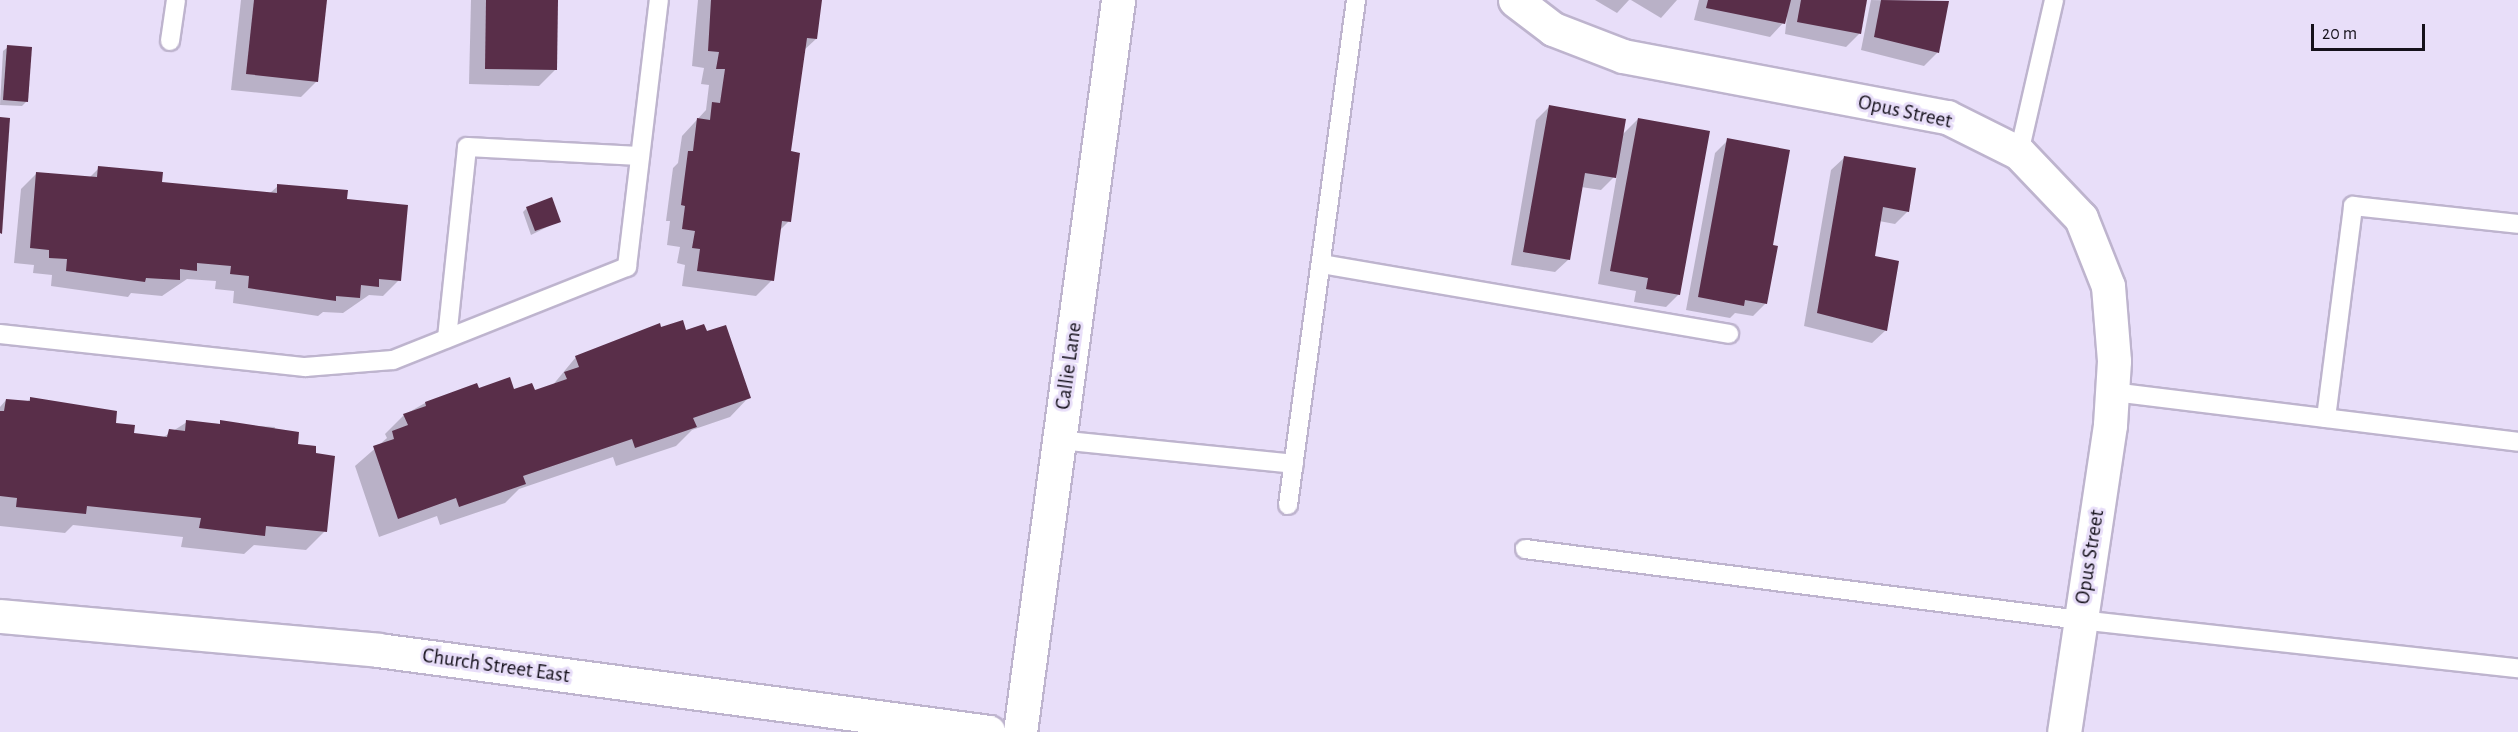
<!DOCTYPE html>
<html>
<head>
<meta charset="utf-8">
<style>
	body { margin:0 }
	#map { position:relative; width:2518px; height:732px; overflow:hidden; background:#e8def9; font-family:"Alegreya Sans",sans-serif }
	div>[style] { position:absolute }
	.shadow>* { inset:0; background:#0003 }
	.building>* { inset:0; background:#592e49 }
	.roads { filter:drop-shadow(2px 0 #beb4ce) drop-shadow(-2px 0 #beb4ce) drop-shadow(0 2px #beb4ce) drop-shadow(0 -2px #beb4ce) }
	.service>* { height:18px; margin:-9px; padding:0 9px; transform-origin:9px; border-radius:9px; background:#fff }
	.minor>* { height:33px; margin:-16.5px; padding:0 16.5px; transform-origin:16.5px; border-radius:16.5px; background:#fff }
	.secondary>* { height:33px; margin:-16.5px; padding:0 16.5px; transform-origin:16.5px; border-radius:16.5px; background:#fff }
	span { translate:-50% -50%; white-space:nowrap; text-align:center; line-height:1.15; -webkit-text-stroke:6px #e8def9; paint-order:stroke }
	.street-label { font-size:21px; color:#15111b }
	.scale { position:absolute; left:2311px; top:24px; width:114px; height:27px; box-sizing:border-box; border:3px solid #15111b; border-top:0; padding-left:8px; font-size:18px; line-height:21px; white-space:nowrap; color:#15111b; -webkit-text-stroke:4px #e8def9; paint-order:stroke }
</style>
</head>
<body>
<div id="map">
	<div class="shadow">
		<i style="clip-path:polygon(241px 0,325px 0,317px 81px,301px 97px,231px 90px)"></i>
		<i style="clip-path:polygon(471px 0,557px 0,555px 70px,539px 86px,469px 84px)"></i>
		<i style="clip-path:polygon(698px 0,821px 0,816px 39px,803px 51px,790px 153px,789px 221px,779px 231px,772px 280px,756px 296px,682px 286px,685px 265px,677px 263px,680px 247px,667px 245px,670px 221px,666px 221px,673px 168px,678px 163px,682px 136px,706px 110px,709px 85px,701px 84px,704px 68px,692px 66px)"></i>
		<i style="clip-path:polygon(1595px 0,1629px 0,1617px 13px)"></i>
		<i style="clip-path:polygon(1631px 0,1677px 0,1661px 18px)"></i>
		<i style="clip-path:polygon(1699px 0,1866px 0,1859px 34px,1846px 47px,1785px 34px,1788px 7px,1783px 23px,1770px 37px,1694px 20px)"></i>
		<i style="clip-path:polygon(1871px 0,1947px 2px,1937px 53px,1924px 66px,1861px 50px)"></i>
		<i style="clip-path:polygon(8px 47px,26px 102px,22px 106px,0 105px,3px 51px)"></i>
		<i style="clip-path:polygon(1549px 107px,1622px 135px,1638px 119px,1679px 294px,1666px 307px,1634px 302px,1636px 291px,1598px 284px,1617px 174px,1601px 190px,1581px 187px,1569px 259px,1555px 272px,1511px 265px,1536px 120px)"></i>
		<i style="clip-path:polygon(1728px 140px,1771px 246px,1766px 303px,1753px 316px,1735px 313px,1730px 318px,1686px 310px,1715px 153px)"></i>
		<i style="clip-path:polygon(1845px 157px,1908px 211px,1895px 224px,1879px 221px,1873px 257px,1886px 330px,1872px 343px,1804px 326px,1831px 170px)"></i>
		<i style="clip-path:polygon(99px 168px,161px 184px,270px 193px,278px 186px,346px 200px,399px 280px,383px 296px,369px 295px,343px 313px,323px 312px,318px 316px,233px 303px,234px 291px,215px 289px,216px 281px,187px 279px,162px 296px,131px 293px,128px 297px,51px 286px,52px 275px,33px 273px,34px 265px,14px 263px,21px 189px,37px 173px,89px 178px)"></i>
		<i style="clip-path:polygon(527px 208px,559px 221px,531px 235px,523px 212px)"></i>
		<i style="clip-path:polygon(659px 325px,660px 329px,706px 333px,749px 397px,730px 417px,692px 430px,676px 446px,616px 466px,613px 457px,519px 489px,505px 503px,440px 525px,437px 516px,379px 537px,355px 466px,387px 438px,385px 434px,404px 415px,425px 403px,478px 390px,534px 392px,552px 386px,576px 357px)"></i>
		<i style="clip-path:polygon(31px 398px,115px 425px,132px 435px,162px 438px,187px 422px,275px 427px,274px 431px,296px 445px,325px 531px,306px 550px,254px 545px,244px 554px,181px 547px,183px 537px,73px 525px,65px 533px,0 526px,0 407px,6px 400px,27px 402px)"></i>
	</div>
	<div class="building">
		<i style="clip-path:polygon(254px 0,327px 0,318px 82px,246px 74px)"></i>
		<i style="clip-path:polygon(486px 0,558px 0,557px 70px,485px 69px)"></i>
		<i style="clip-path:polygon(711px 0,822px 0,817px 39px,807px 38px,791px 151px,800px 153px,791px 222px,782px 221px,774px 281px,697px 271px,700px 249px,692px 248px,695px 231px,682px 229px,685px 206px,681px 205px,688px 151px,693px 151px,697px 118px,710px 120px,712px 102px,720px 103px,725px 69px,716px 69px,719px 52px,708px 51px)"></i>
		<i style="clip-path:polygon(1708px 0,1791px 0,1785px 24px,1706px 8px)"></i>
		<i style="clip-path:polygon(1801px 0,1867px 0,1861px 34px,1797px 22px)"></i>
		<i style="clip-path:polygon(1881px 0,1949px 1px,1939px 53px,1874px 37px)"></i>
		<i style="clip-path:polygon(7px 45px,32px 47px,28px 102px,3px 100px)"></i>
		<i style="clip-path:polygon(1549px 105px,1626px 119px,1616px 178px,1585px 173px,1570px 260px,1523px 252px)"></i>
		<i style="clip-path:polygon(0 117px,10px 118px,2px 234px,0 233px)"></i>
		<i style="clip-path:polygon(1638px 118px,1710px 131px,1680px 295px,1646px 289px,1648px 278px,1610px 271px)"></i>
		<i style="clip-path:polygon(1727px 138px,1790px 150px,1773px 245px,1778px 246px,1767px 304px,1745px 300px,1744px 306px,1698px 297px)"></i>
		<i style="clip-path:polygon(1844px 156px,1916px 168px,1909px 212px,1883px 207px,1875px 256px,1899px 261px,1887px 331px,1817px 313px)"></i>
		<i style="clip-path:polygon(98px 166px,163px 172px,162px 182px,277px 193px,277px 184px,348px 190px,347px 199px,408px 205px,401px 281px,379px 279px,379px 287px,361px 285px,360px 298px,336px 296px,336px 301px,248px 288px,249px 276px,230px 274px,231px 266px,197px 263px,197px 271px,180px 269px,180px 280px,146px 278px,145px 282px,66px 271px,67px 259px,49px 258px,49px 250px,30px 248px,36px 172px,97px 177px)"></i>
		<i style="clip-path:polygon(552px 197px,561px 222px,535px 231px,526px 207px)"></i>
		<i style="clip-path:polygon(683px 320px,686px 330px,704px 324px,707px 331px,726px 325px,751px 398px,693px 418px,697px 427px,635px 448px,632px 439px,523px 476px,526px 484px,459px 507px,456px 498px,398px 519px,373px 446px,394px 439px,392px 431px,408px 425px,403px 414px,426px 406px,425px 402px,477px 383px,479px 388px,510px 377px,514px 389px,532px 383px,535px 390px,567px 379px,564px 372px,579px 367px,575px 356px,660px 323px,661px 327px)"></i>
		<i style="clip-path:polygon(30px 397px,117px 411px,116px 423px,135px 425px,134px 433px,167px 437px,169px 429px,185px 431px,186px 420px,220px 424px,220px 420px,299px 432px,298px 444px,316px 446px,316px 453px,335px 456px,327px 532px,266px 526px,265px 536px,199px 528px,201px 518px,87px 506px,86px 514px,16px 507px,17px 498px,0 496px,0 411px,4px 411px,6px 399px,30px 401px)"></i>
	</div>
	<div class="roads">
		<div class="service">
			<i style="left:170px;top:41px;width:41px;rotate:-81.7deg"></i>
			<i style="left:2019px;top:153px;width:157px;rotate:-77.1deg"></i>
			<i style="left:1321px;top:264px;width:414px;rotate:9.7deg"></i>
			<i style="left:0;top:334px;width:307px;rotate:6.2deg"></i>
			<i style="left:305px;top:367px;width:88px;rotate:-4.5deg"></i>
			<i style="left:393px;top:360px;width:252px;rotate:-21.7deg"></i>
			<i style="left:627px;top:267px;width:269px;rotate:-83.2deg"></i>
			<i style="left:447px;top:338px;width:192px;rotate:-84deg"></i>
			<i style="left:467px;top:147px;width:173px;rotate:3deg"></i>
			<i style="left:2113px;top:392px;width:408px;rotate:7deg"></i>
			<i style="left:2326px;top:418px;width:214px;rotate:-82.7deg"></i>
			<i style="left:2353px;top:206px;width:166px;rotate:6.2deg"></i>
			<i style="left:1059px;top:440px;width:236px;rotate:5.8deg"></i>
			<i style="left:1288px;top:505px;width:510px;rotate:-82.33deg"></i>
			<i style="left:1525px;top:549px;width:560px;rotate:7.29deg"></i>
			<i style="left:2080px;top:620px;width:441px;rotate:6.3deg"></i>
		</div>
		<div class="minor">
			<i style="left:1515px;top:0;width:48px;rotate:37.3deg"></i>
			<i style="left:1553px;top:29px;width:75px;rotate:21.1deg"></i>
			<i style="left:1623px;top:56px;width:330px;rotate:10.7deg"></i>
			<i style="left:1947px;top:117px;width:80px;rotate:26.6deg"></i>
			<i style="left:2019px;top:153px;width:90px;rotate:46.4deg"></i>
			<i style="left:2081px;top:218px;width:73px;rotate:68.3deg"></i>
			<i style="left:2108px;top:286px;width:75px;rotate:85.4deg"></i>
			<i style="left:2114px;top:361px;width:64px;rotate:93.6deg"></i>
			<i style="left:2110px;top:425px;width:310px;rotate:98.5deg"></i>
			<i style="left:1020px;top:732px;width:739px;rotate:-82.37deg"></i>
		</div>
		<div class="secondary">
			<i style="left:0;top:616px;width:380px;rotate:5.1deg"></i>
			<i style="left:378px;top:650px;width:616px;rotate:7.64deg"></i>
		</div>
	</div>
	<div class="street-label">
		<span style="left:1905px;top:112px;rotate:12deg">Opus Street</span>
		<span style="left:1069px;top:366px;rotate:-82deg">Callie Lane</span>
		<span style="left:2090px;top:557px;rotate:-81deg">Opus Street</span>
		<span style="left:496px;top:666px;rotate:8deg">Church Street East</span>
	</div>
	<div class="scale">20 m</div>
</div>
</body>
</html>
